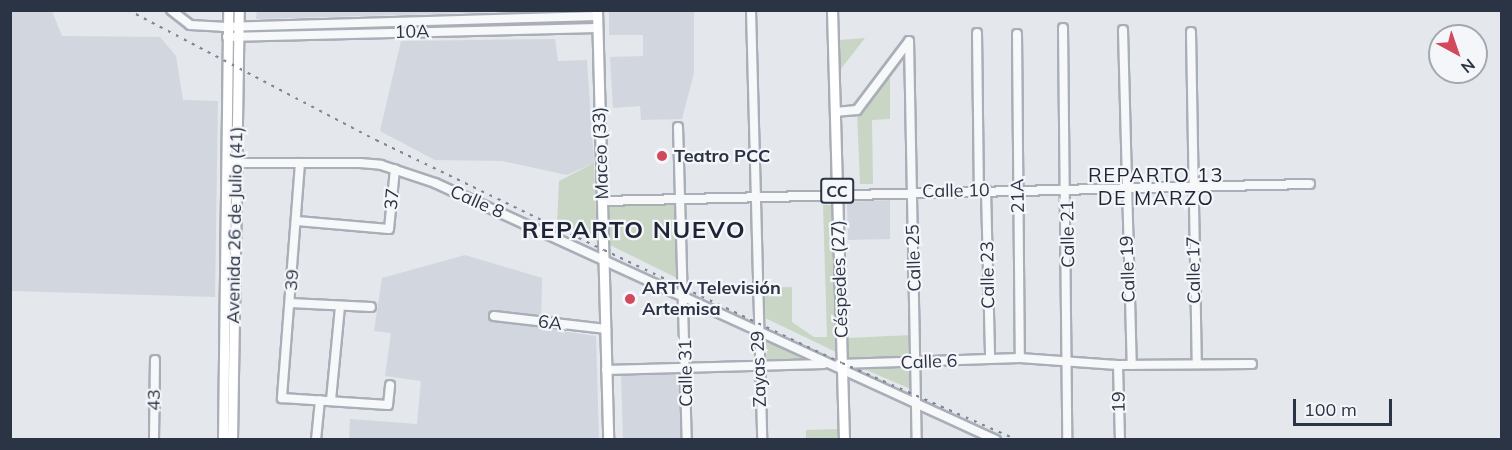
<!DOCTYPE html>
<html>
<head>
<meta charset="utf-8">
<style>
	body { margin:0 }
	#map { position:relative; width:1512px; height:450px; overflow:hidden; background:#e4e7ec; font-family:Mulish,sans-serif }
	div>[style] { position:absolute }
	.built>* { inset:0; background:#d2d6de }
	.green>* { inset:0; background:#c9d6c5 }
	.roads { filter:drop-shadow(2px 0 #a9aeb7) drop-shadow(-2px 0 #a9aeb7) drop-shadow(0 2px #a9aeb7) drop-shadow(0 -2px #a9aeb7) }
	.minor>* { height:8px; margin:-4px; padding:0 4px; transform-origin:4px; border-radius:4px; background:#f7f8fa }
	.major>* { height:9px; margin:-4.5px; padding:0 4.5px; transform-origin:4.5px; border-radius:4.5px; background:#fff }
	.rail>* { height:2px; margin-top:-1px; transform-origin:0; background:repeating-linear-gradient(90deg,#7d8696 0 3px,transparent 0 9px) }
	.dots>* { width:16px; height:16px; translate:-50% -50%; box-sizing:border-box; border:3px solid #f4f6f9; border-radius:50% }
	span { translate:-50% -50%; white-space:nowrap; text-align:center; line-height:1.15; -webkit-text-stroke:4.5px #f4f6f9; paint-order:stroke }
	.shield-label span { padding:2px 4px; background:#f4f6f9; border:2px solid; border-radius:4px; -webkit-text-stroke-width:0 }
	.shield-label { font-size:16px; color:#2b3445; font-weight:700 }
	.street-label { font-size:18px; color:#2b3445 }
	.poi-label { font-size:18px; color:#2b3445; font-weight:700 }
	.left { translate:0 -50%; text-align:left }
	.neighbourhood-label { font-size:20px; color:#1d2536; letter-spacing:1.5px }
	.district-label { font-size:24px; color:#1d2536; font-weight:700; letter-spacing:1.5px }
	.frame { position:absolute; inset:0; border:12px solid #2b3445; pointer-events:none }
	.north { position:absolute; left:1428px; top:24px; width:60px; height:60px; box-sizing:border-box; background:#f4f6f9; border:2px solid #a4a8b1; border-radius:50%; rotate:140deg; font-size:16px; font-weight:700; line-height:24px; text-align:center; color:#2b3445 }
	.north::after { content:''; display:block; margin:auto; width:21px; height:27px; background:#d1495b; clip-path:polygon(50% 0,100% 100%,50% 72%,0 100%) }
	.scale { position:absolute; left:1293px; top:399px; width:99px; height:27px; box-sizing:border-box; border:3px solid #2b3445; border-top:0; padding-left:8px; font-size:18px; line-height:21px; white-space:nowrap; color:#2b3445; -webkit-text-stroke:4px #f4f6f9; paint-order:stroke }
</style>
</head>
<body>
<div id="map">
	<div class="built">
		<i style="clip-path:polygon(11px 10px,52px 11px,62px 36px,160px 37px,176px 56px,183px 100px,218px 101px,215px 297px,11px 291px)"></i>
		<i style="clip-path:polygon(257px 10px,549px 10px,549px 11px,256px 19px)"></i>
		<i style="clip-path:polygon(609px 11px,694px 11px,694px 73px,682px 119px,641px 120px,640px 106px,613px 108px,610px 57px,643px 56px,643px 35px,609px 35px)"></i>
		<i style="clip-path:polygon(555px 39px,558px 61px,587px 60px,594px 163px,567px 175px,502px 161px,435px 160px,380px 131px,401px 41px)"></i>
		<i style="clip-path:polygon(890px 200px,890px 239px,848px 240px,847px 202px)"></i>
		<i style="clip-path:polygon(465px 255px,542px 278px,541px 328px,596px 336px,599px 439px,349px 440px,350px 419px,417px 424px,421px 381px,385px 376px,391px 333px,374px 331px,382px 278px)"></i>
		<i style="clip-path:polygon(680px 374px,682px 439px,623px 439px,621px 375px)"></i>
	</div>
	<div class="green">
		<i style="clip-path:polygon(571px 22px,569px 24px,460px 28px,460px 25px)"></i>
		<i style="clip-path:polygon(440px 26px,275px 32px,275px 29px)"></i>
		<i style="clip-path:polygon(865px 38px,840px 70px,840px 40px)"></i>
		<i style="clip-path:polygon(890px 70px,890px 119px,872px 120px,873px 184px,860px 184px,857px 112px)"></i>
		<i style="clip-path:polygon(594px 163px,597px 241px,557px 224px,559px 181px)"></i>
		<i style="clip-path:polygon(676px 204px,679px 279px,610px 245px,609px 206px)"></i>
		<i style="clip-path:polygon(823px 205px,832px 205px,836px 352px,763px 317px,762px 288px,792px 287px,792px 322px,814px 337px,827px 337px)"></i>
		<i style="clip-path:polygon(911px 335px,912px 359px,848px 357px,848px 338px)"></i>
		<i style="clip-path:polygon(766px 340px,805px 360px,767px 359px)"></i>
		<i style="clip-path:polygon(857px 366px,912px 366px,913px 390px)"></i>
		<i style="clip-path:polygon(840px 429px,840px 439px,806px 439px,806px 430px)"></i>
	</div>
	<div class="roads">
		<div class="minor">
			<i style="left:171px;top:10px;width:24px;rotate:38deg"></i>
			<i style="left:190px;top:25px;width:33px;rotate:3deg"></i>
			<i style="left:223px;top:27px;width:374px;rotate:-1.7deg"></i>
			<i style="left:751px;top:10px;width:430px;rotate:88.5deg"></i>
			<i style="left:1063px;top:28px;width:412px;rotate:89.4deg"></i>
			<i style="left:1123px;top:30px;width:335px;rotate:88.5deg"></i>
			<i style="left:1191px;top:32px;width:332px;rotate:89deg"></i>
			<i style="left:977px;top:33px;width:158px;rotate:89.3deg"></i>
			<i style="left:1017px;top:34px;width:324px;rotate:89.5deg"></i>
			<i style="left:227px;top:37px;width:371px;rotate:-1.4deg"></i>
			<i style="left:909px;top:41px;width:399px;rotate:88.9deg"></i>
			<i style="left:835px;top:112px;width:22px;rotate:-5deg"></i>
			<i style="left:857px;top:110px;width:86px;rotate:-53deg"></i>
			<i style="left:678px;top:127px;width:313px;rotate:88.4deg"></i>
			<i style="left:232px;top:163px;width:128px"></i>
			<i style="left:360px;top:163px;width:21px;rotate:5deg"></i>
			<i style="left:381px;top:165px;width:57px;rotate:18.4deg"></i>
			<i style="left:435px;top:183px;width:617px;rotate:24.61deg"></i>
			<i style="left:300px;top:163px;width:236px;rotate:94.4deg"></i>
			<i style="left:282px;top:398px;width:106px;rotate:3.8deg"></i>
			<i style="left:388px;top:405px;width:20px;rotate:-84deg"></i>
			<i style="left:986px;top:190px;width:169px;rotate:88.6deg"></i>
			<i style="left:602px;top:201px;width:708px;rotate:-1.38deg"></i>
			<i style="left:297px;top:221px;width:92px;rotate:5deg"></i>
			<i style="left:389px;top:229px;width:60px;rotate:-84.3deg"></i>
			<i style="left:290px;top:303px;width:81px;rotate:2.8deg"></i>
			<i style="left:494px;top:316px;width:113px;rotate:6.6deg"></i>
			<i style="left:839px;top:364px;width:181px;rotate:-1.9deg"></i>
			<i style="left:1020px;top:358px;width:98px;rotate:4.1deg"></i>
			<i style="left:1118px;top:365px;width:134px;rotate:-0.4deg"></i>
			<i style="left:1118px;top:365px;width:75px;rotate:88.5deg"></i>
			<i style="left:606px;top:370px;width:218px;rotate:-1.6deg"></i>
			<i style="left:331px;top:400px;width:94px;rotate:-84.5deg"></i>
			<i style="left:154px;top:440px;width:80px;rotate:-89.3deg"></i>
			<i style="left:316px;top:440px;width:40px;rotate:-84.3deg"></i>
		</div>
		<div class="major">
			<i style="left:597px;top:10px;width:430px;rotate:88.5deg"></i>
			<i style="left:832px;top:10px;width:430px;rotate:88.4deg"></i>
			<i style="left:223px;top:440px;width:430px;rotate:-89.3deg"></i>
			<i style="left:232px;top:440px;width:430px;rotate:-89.1deg"></i>
		</div>
	</div>
	<div class="rail">
		<i style="left:128px;top:10px;width:280px;rotate:27.7deg"></i>
		<i style="left:376px;top:140px;width:253px;rotate:25.8deg"></i>
		<i style="left:604px;top:250px;width:263px;rotate:25.4deg"></i>
		<i style="left:842px;top:363px;width:191px;rotate:23.7deg"></i>
	</div>
	<div class="dots">
		<i style="left:662px;top:156px;background:#d1495b"></i>
		<i style="left:630px;top:299px;background:#d1495b"></i>
	</div>
	<div class="shield-label">
		<span style="left:837px;top:191px">CC</span>
	</div>
	<div class="street-label">
		<span style="left:412px;top:32px;rotate:-1deg">10A</span>
		<span style="left:601px;top:153px;rotate:-92deg">Maceo (33)</span>
		<span style="left:956px;top:191px;rotate:-1deg">Calle 10</span>
		<span style="left:1018px;top:196px;rotate:-91deg">21A</span>
		<span style="left:392px;top:199px;rotate:-85deg">37</span>
		<span style="left:477px;top:202px;rotate:24deg">Calle 8</span>
		<span style="left:235px;top:225px;rotate:-89deg">Avenida 26 de Julio (41)</span>
		<span style="left:1068px;top:234px;rotate:-91deg">Calle 21</span>
		<span style="left:914px;top:258px;rotate:-92deg">Calle 25</span>
		<span style="left:1128px;top:269px;rotate:-92deg">Calle 19</span>
		<span style="left:1194px;top:270px;rotate:-91deg">Calle 17</span>
		<span style="left:988px;top:275px;rotate:-91deg">Calle 23</span>
		<span style="left:840px;top:279px;rotate:-92deg">Céspedes (27)</span>
		<span style="left:292px;top:280px;rotate:-85deg">39</span>
		<span style="left:550px;top:323px;rotate:6deg">6A</span>
		<span style="left:929px;top:362px;rotate:-2deg">Calle 6</span>
		<span style="left:759px;top:369px;rotate:-92deg">Zayas 29</span>
		<span style="left:686px;top:373px;rotate:-91deg">Calle 31</span>
		<span style="left:154px;top:400px;rotate:-89deg">43</span>
		<span style="left:1119px;top:402px;rotate:-91deg">19</span>
	</div>
	<div class="poi-label">
		<span class="left" style="left:674px;top:156px">Teatro PCC</span>
		<span class="left" style="left:642px;top:299px">ARTV Televisión<br>Artemisa</span>
	</div>
	<div class="neighbourhood-label">
		<span style="left:1156px;top:186px">REPARTO 13<br>DE MARZO</span>
	</div>
	<div class="district-label">
		<span style="left:634px;top:230px">REPARTO NUEVO</span>
	</div>
	<div class="frame"></div>
	<div class="north">N</div>
	<div class="scale">100 m</div>
</div>
</body>
</html>
